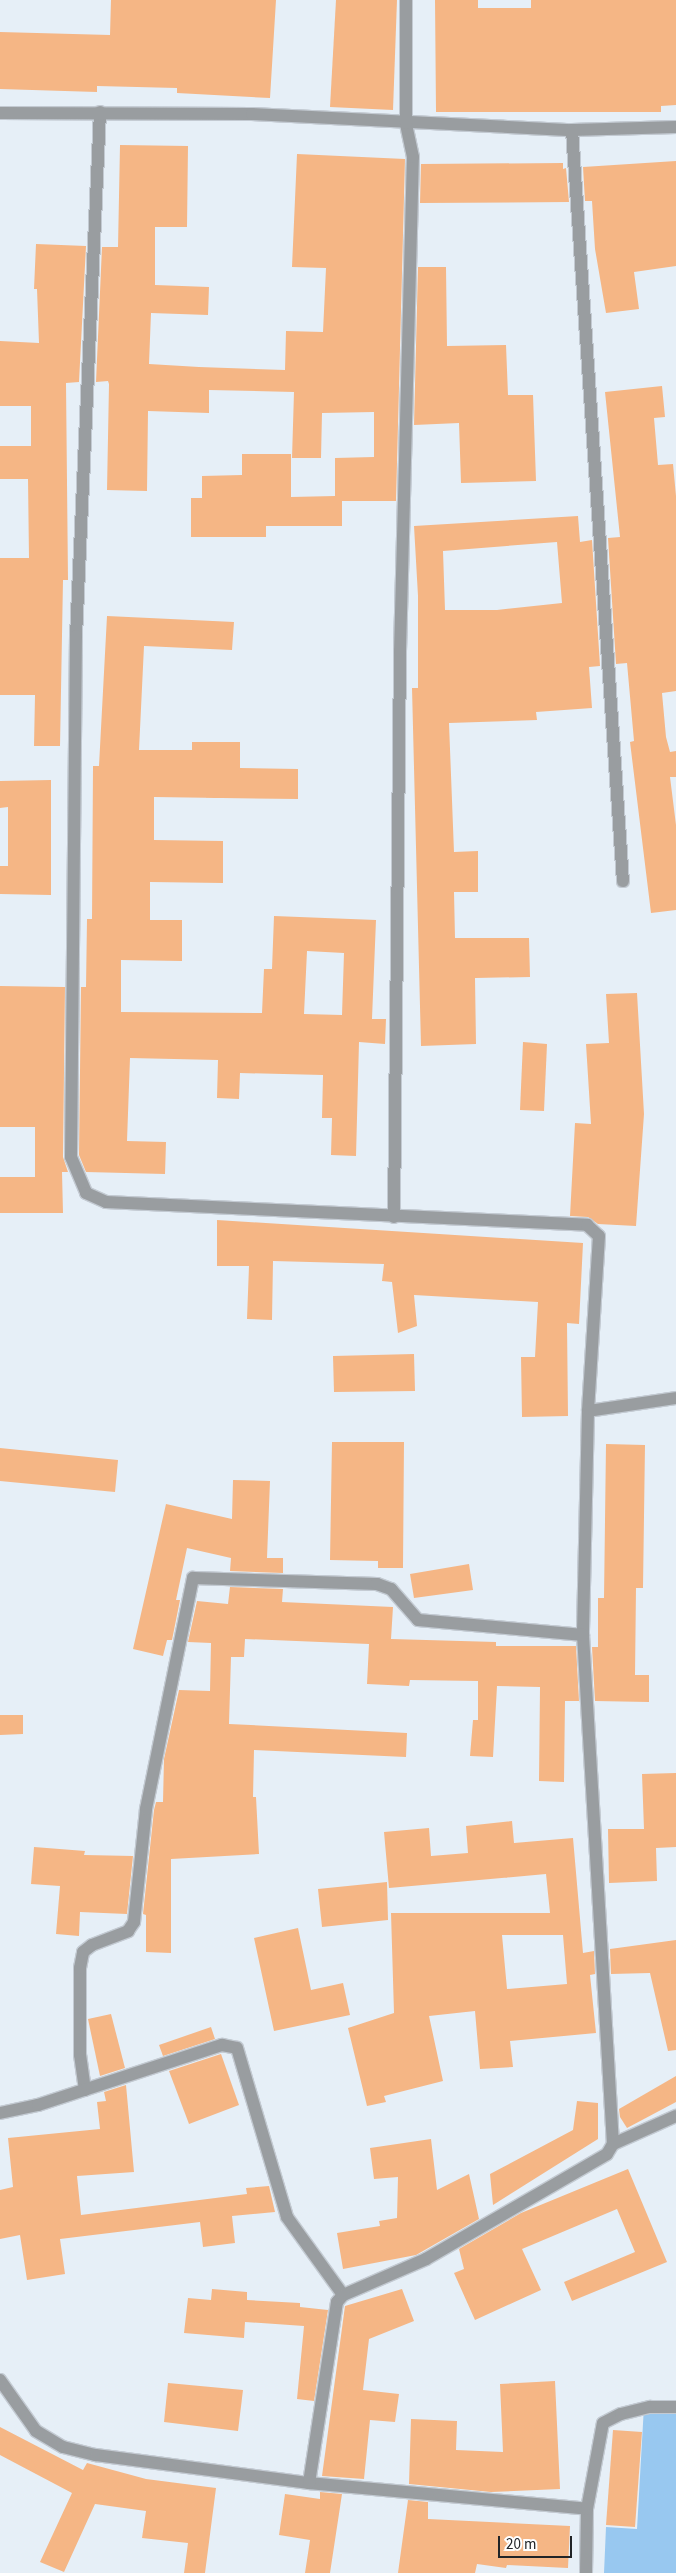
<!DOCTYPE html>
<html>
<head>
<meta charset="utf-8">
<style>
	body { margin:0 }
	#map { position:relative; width:676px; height:2573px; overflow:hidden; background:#e6eff7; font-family:"Source Sans 3",sans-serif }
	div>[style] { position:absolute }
	.green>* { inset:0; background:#98c8f0 }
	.building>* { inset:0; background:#f5b685 }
	.roads { filter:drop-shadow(1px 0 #c3cad2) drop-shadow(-1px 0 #c3cad2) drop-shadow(0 1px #c3cad2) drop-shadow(0 -1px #c3cad2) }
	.minor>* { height:12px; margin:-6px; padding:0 6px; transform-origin:6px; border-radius:6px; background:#999da0 }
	span { translate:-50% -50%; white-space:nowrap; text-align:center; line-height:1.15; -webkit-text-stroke:4px #fff; paint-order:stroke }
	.scale { position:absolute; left:498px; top:2536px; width:74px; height:22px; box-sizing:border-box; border:2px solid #212427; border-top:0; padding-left:6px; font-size:15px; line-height:18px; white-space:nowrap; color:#212427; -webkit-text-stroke:4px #fff; paint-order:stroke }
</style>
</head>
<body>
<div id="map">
	<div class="green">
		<i style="clip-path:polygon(676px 2403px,676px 2573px,604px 2573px,606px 2527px,637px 2529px,644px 2406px)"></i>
	</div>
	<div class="building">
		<i style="clip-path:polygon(111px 0,276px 0,270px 98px,177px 93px,177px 88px,97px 86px,97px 92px,0 89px,0 32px,110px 35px)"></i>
		<i style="clip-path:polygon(336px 0,397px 0,393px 110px,330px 107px)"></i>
		<i style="clip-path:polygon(435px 0,478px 0,478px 8px,531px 8px,531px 0,676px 0,676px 105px,661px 106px,661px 112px,436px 112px)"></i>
		<i style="clip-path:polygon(120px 145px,188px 146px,187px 227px,155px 227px,155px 285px,209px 287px,208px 315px,151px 313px,149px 364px,199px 367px,285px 370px,286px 331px,323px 332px,326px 268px,292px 267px,297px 154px,405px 159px,396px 501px,342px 501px,342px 526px,266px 526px,266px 537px,191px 537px,191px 498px,202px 498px,202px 476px,242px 475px,242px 454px,291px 454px,291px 497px,335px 496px,335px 458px,374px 457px,374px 412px,322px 413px,321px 458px,292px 458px,294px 392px,209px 390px,209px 413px,148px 411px,147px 491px,107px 490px,109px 384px,108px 381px,96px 382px,102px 247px,118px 247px)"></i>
		<i style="clip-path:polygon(676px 161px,676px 266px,634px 272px,639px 309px,606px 313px,595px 249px,592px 201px,585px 201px,583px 167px)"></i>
		<i style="clip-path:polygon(563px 163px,563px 169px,566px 168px,569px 202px,420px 203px,421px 164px)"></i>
		<i style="clip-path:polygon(36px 244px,86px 246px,79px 382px,66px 383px,68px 580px,63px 580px,60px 746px,34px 746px,35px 695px,0 695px,0 558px,29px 558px,28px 479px,0 479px,0 446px,31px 446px,31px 406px,0 406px,0 341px,39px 343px,37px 289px,34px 289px)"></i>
		<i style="clip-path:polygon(418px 267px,446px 267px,447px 346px,506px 345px,508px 395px,533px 395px,536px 481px,461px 483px,459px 423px,414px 425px)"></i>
		<i style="clip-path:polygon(662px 386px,665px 417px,654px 418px,658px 465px,673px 464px,676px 496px,676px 691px,662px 693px,666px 737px,670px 752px,676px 751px,676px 777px,670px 777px,676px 825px,676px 910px,651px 913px,630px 742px,634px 741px,627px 663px,616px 664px,608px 538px,620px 537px,605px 392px)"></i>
		<i style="clip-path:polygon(evenodd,578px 516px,580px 542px,592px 540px,600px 666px,589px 667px,592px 708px,536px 712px,537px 720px,449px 723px,454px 852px,478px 851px,478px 892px,454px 892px,455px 938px,529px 938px,530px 977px,475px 978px,476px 1044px,421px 1046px,412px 688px,418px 688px,418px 596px,414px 526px,578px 516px,557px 542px,562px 603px,497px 610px,445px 610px,443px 551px,557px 542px)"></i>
		<i style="clip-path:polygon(evenodd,107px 616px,234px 622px,232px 650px,144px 646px,139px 750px,192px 750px,192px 742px,240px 742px,240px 768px,298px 769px,298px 799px,154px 797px,154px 840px,223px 841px,223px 883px,150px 882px,150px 920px,182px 920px,182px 961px,121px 960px,121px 1012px,262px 1013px,264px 969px,272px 969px,274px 916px,376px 920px,372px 1019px,386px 1019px,385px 1044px,359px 1042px,356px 1156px,331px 1155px,332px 1118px,322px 1118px,323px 1075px,240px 1073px,239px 1099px,217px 1098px,218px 1060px,130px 1058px,127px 1141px,166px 1142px,165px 1174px,86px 1172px,79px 1155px,81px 987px,86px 987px,87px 919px,92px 919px,93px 766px,99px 766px,107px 616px,307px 951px,344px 953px,342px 1015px,304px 1014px,307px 951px)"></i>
		<i style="clip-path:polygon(51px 780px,51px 895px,0 894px,0 866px,8px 866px,8px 807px,0 808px,0 781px)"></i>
		<i style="clip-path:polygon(0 986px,65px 987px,63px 1157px,68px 1172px,62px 1172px,63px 1213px,0 1213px,0 1177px,35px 1177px,35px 1127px,0 1127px)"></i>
		<i style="clip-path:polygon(637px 993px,644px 1114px,636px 1226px,598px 1224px,588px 1217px,570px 1216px,575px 1123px,591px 1124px,586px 1044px,609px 1043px,606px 994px)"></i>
		<i style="clip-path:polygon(523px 1042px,547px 1044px,544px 1111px,520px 1110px)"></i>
		<i style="clip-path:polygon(217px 1220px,583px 1243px,579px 1324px,567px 1323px,568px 1416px,522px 1417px,521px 1357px,535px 1357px,538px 1302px,414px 1295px,417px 1326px,398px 1333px,392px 1282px,382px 1281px,384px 1264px,273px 1261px,272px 1320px,247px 1319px,249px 1266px,217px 1266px)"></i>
		<i style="clip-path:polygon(414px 1354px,415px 1391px,334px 1392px,333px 1356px)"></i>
		<i style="clip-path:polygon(332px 1442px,404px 1442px,403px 1568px,378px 1568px,378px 1561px,330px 1560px)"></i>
		<i style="clip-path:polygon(606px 1444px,645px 1445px,643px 1588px,636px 1588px,635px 1675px,649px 1675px,649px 1702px,595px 1701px,592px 1647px,598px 1647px,598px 1598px,604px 1598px)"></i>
		<i style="clip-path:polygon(0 1448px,118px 1460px,115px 1492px,0 1481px)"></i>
		<i style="clip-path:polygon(233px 1480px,270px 1481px,267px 1558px,283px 1558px,283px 1573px,230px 1571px,231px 1558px,187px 1548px,176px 1600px,180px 1600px,172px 1640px,167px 1640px,163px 1656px,133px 1649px,166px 1504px,232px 1519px)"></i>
		<i style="clip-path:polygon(469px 1564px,473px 1590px,414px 1598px,410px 1574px)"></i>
		<i style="clip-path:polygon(230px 1587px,283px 1589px,282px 1602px,393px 1607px,391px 1639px,496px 1642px,496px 1646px,576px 1646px,579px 1701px,565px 1701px,564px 1782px,539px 1781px,540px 1687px,497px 1686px,493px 1757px,470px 1756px,473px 1720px,478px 1720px,478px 1681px,410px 1680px,409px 1686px,367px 1684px,369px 1644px,245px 1639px,244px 1657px,231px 1657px,229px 1724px,407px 1733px,406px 1757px,254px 1750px,253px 1797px,256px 1797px,259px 1854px,171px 1859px,171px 1953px,146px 1952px,146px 1915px,143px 1914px,154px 1810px,156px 1802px,163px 1802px,164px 1759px,179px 1690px,210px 1691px,211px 1643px,188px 1642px,197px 1601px,228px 1604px)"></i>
		<i style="clip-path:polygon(0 1715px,23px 1715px,23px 1734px,0 1735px)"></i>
		<i style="clip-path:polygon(676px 1773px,676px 1847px,656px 1848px,657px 1881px,609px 1883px,608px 1829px,644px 1829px,642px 1774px)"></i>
		<i style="clip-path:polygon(evenodd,512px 1821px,514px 1843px,573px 1838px,583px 1953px,594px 1951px,595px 1974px,590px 1975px,596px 2033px,510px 2041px,513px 2067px,480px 2069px,475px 2011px,429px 2016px,443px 2081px,384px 2096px,386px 2102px,367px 2106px,348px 2028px,394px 2013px,391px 1913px,550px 1913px,546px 1874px,389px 1888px,384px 1832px,429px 1828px,431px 1856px,468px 1853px,466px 1826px,512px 1821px,502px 1935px,563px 1935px,567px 1984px,507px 1989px,502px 1935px)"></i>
		<i style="clip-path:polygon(34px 1847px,85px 1851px,84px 1855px,133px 1856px,127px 1914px,80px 1912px,79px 1936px,56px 1934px,60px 1886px,31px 1884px)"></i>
		<i style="clip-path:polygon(387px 1882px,388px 1920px,322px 1927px,318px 1889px)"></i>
		<i style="clip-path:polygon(298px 1928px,311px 1990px,343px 1983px,350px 2015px,274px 2031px,254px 1938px)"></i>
		<i style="clip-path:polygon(676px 1940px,676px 2050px,668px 2051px,650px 1973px,611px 1974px,610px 1949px)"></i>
		<i style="clip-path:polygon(111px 2014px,125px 2068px,100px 2076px,88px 2019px)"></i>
		<i style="clip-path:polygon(211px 2027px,215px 2039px,163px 2056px,159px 2045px)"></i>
		<i style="clip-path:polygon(221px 2054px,239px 2105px,189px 2124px,169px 2071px)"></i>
		<i style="clip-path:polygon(676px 2076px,676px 2102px,627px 2128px,620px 2117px,619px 2109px)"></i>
		<i style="clip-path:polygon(126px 2085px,134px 2172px,77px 2176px,81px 2215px,247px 2194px,246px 2188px,269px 2186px,275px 2212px,232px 2216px,235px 2243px,203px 2247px,200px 2222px,60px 2239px,65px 2274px,27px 2280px,20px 2235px,0 2239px,0 2190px,13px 2187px,8px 2138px,100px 2129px,97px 2102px,106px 2101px,104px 2092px)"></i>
		<i style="clip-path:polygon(577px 2101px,598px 2103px,598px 2139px,493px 2205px,490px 2174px,573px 2130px)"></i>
		<i style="clip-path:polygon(431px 2139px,437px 2190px,469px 2174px,479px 2219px,416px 2255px,343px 2269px,337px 2233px,380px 2226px,379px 2221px,397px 2218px,398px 2177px,374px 2179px,370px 2148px)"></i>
		<i style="clip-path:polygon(628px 2169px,667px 2262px,572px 2301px,564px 2282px,635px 2252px,617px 2209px,522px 2249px,541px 2290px,475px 2320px,454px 2273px,464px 2269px,459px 2249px,521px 2213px)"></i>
		<i style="clip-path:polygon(212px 2289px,247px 2292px,247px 2300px,300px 2303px,300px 2307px,328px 2310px,314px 2401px,297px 2399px,304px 2326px,245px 2322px,244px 2338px,184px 2333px,188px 2298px,211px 2300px)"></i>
		<i style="clip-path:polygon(402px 2289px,414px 2321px,369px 2339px,363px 2390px,399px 2394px,395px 2422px,370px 2420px,364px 2479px,322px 2476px,345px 2306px)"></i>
		<i style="clip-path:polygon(555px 2381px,560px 2489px,491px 2492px,409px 2484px,411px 2419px,457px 2421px,456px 2450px,503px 2452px,500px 2384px)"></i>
		<i style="clip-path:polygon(168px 2383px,243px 2390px,238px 2431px,164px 2422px)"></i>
		<i style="clip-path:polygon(0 2427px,83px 2470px,87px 2463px,146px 2479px,216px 2488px,205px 2573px,184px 2573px,188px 2543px,142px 2538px,146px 2511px,95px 2504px,64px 2572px,40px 2562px,72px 2493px,0 2455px)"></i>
		<i style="clip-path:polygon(613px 2430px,642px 2432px,635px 2527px,606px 2525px)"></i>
		<i style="clip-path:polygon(320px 2492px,342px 2494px,330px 2573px,305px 2573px,310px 2540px,279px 2535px,285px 2494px,320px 2499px)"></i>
		<i style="clip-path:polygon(408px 2500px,428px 2502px,428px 2519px,570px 2526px,568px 2568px,507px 2565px,506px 2568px,477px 2564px,475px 2573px,398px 2573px)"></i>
	</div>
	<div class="roads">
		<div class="minor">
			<i style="left:100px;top:112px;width:525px;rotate:92.62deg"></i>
			<i style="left:76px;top:636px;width:521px;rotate:90.55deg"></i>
			<i style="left:71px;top:1157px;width:39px;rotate:67deg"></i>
			<i style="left:86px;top:1193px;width:22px;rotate:24deg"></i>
			<i style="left:106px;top:1202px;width:482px;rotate:2.7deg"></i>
			<i style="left:587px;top:1225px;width:16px;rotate:43deg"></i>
			<i style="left:599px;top:1236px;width:175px;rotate:93.6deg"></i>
			<i style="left:588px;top:1411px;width:224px;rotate:91.3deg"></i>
			<i style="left:583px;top:1635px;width:510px;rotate:86.63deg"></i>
			<i style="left:0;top:113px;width:252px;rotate:0.2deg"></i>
			<i style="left:252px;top:114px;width:320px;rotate:2.9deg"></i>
			<i style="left:572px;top:130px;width:104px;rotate:-1.7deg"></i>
			<i style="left:572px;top:130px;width:753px;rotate:86.12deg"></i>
			<i style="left:394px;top:1217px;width:566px;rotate:-89.39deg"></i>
			<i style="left:400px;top:651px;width:494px;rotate:-88.5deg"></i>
			<i style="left:413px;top:157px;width:35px;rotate:-102deg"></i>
			<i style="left:406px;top:123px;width:123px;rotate:-90deg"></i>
			<i style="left:588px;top:1411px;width:89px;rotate:-8.4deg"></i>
			<i style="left:85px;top:2090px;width:35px;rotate:-98deg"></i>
			<i style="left:80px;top:2055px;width:87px;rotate:-90deg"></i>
			<i style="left:80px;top:1968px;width:16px;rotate:-79deg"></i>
			<i style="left:83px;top:1952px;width:11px;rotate:-38deg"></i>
			<i style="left:92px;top:1945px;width:39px;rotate:-21deg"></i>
			<i style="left:128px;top:1931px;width:11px;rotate:-56deg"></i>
			<i style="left:134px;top:1922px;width:114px;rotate:-83.9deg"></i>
			<i style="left:146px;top:1809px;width:236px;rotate:-78.5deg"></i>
			<i style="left:193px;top:1578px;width:184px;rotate:1.9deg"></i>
			<i style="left:377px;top:1584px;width:15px;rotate:20deg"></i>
			<i style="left:391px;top:1589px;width:41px;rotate:48.9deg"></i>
			<i style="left:418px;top:1620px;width:166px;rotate:5.2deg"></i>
			<i style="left:0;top:2113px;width:39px;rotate:-12deg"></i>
			<i style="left:38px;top:2105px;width:194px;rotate:-18.1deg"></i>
			<i style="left:222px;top:2045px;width:15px;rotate:11deg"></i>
			<i style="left:237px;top:2048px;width:176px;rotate:73.5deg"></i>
			<i style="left:287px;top:2217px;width:96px;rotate:54.3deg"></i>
			<i style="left:0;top:2380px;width:62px;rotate:54.8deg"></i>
			<i style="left:36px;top:2431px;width:31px;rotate:31deg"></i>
			<i style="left:63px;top:2447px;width:34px;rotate:14deg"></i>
			<i style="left:96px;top:2455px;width:215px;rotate:7.5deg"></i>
			<i style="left:309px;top:2483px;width:279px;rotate:5.3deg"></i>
			<i style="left:309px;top:2483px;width:183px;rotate:-81.2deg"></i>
			<i style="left:337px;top:2302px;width:9px;rotate:-49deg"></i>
			<i style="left:343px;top:2295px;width:90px;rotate:-23.4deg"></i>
			<i style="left:426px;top:2259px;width:209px;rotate:-30.1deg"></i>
			<i style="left:607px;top:2154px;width:12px;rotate:-59deg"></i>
			<i style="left:613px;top:2144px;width:69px;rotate:-24deg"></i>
			<i style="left:586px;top:2573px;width:64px;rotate:-89.1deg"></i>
			<i style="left:587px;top:2509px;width:87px;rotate:-79.5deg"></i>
			<i style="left:603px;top:2423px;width:20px;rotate:-27deg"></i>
			<i style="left:621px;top:2414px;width:30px;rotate:-14deg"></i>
			<i style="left:650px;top:2407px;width:26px"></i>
		</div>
	</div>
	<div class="scale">20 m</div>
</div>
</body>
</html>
